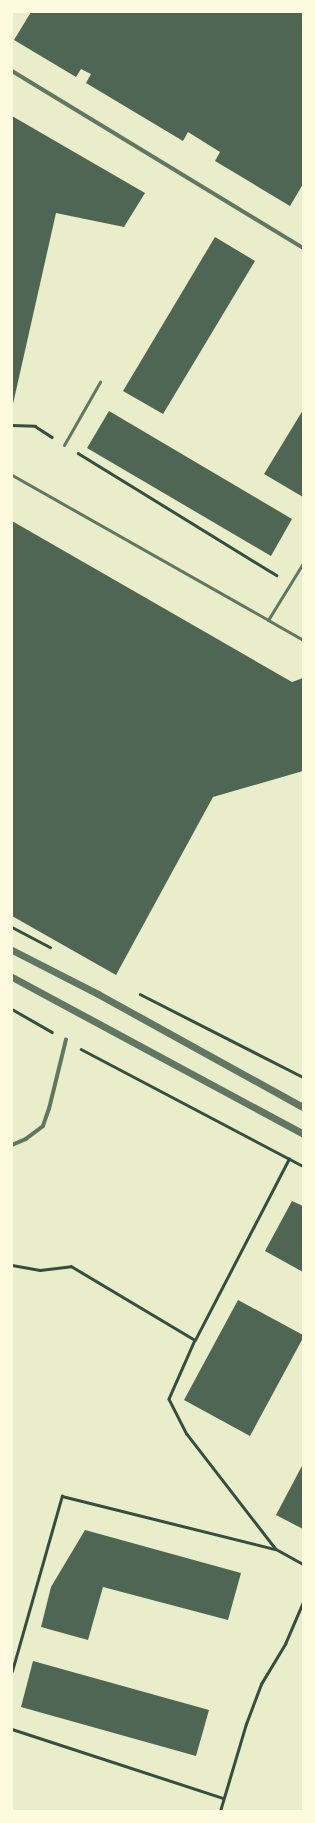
<!DOCTYPE html>
<html>
<head>
<meta charset="utf-8">
<style>
	body { margin:0 }
	#map { position:relative; width:315px; height:1823px; overflow:hidden; background:#e9edc9; font-family:"DM Sans",sans-serif }
	div>[style] { position:absolute }
	.building>* { inset:0; background:#4f6655 }
	.path>* { height:2.5px; margin:-1.25px; padding:0 1.25px; transform-origin:1.25px; border-radius:1.25px; background:#344e41 }
	.service>* { height:3px; margin:-1.5px; padding:0 1.5px; transform-origin:1.5px; border-radius:1.5px; background:#617663 }
	.pedestrian>* { height:3.5px; margin:-1.75px; padding:0 1.75px; transform-origin:1.75px; border-radius:1.75px; background:#617663 }
	.minor>* { height:4px; margin:-2px; padding:0 2px; transform-origin:2px; border-radius:2px; background:#617663 }
	.tertiary>* { height:7px; margin:-3.5px; padding:0 3.5px; transform-origin:3.5px; border-radius:3.5px; background:#617663 }
	span { translate:-50% -50%; white-space:nowrap; text-align:center; line-height:1.15; -webkit-text-stroke:3px #fefae0; paint-order:stroke }
	.frame { position:absolute; inset:0; border:13px solid #fefae0; pointer-events:none }
</style>
</head>
<body>
<div id="map">
	<div class="building">
		<i style="clip-path:polygon(31px 12px,303px 12px,303px 184px,290px 206px,215px 161px,220px 152px,188px 132px,183px 141px,86px 83px,91px 74px,81px 69px,76px 77px,14px 40px)"></i>
		<i style="clip-path:polygon(12px 116px,145px 193px,124px 227px,56px 213px,13px 404px)"></i>
		<i style="clip-path:polygon(215px 237px,255px 261px,163px 414px,123px 391px)"></i>
		<i style="clip-path:polygon(303px 410px,303px 497px,264px 474px)"></i>
		<i style="clip-path:polygon(109px 411px,292px 519px,271px 556px,87px 448px)"></i>
		<i style="clip-path:polygon(12px 521px,292px 682px,303px 678px,303px 771px,213px 797px,116px 975px,12px 916px)"></i>
		<i style="clip-path:polygon(292px 1201px,303px 1206px,303px 1272px,265px 1251px)"></i>
		<i style="clip-path:polygon(238px 1300px,303px 1335px,303px 1338px,250px 1436px,184px 1400px)"></i>
		<i style="clip-path:polygon(303px 1464px,303px 1529px,276px 1515px)"></i>
		<i style="clip-path:polygon(85px 1530px,241px 1573px,228px 1620px,103px 1587px,88px 1640px,41px 1627px,51px 1587px)"></i>
		<i style="clip-path:polygon(33px 1661px,209px 1710px,196px 1756px,21px 1707px)"></i>
	</div>
	<div class="path">
		<i style="left:12px;top:425px;width:23px;rotate:2deg"></i>
		<i style="left:35px;top:426px;width:20px;rotate:33deg"></i>
		<i style="left:78px;top:453px;width:233px;rotate:31.6deg"></i>
		<i style="left:12px;top:927px;width:43px;rotate:27.8deg"></i>
		<i style="left:140px;top:994px;width:183px;rotate:27deg"></i>
		<i style="left:12px;top:1009px;width:46px;rotate:29.9deg"></i>
		<i style="left:81px;top:1049px;width:251px;rotate:27.8deg"></i>
		<i style="left:12px;top:1265px;width:28px;rotate:10deg"></i>
		<i style="left:40px;top:1270px;width:31px;rotate:-7deg"></i>
		<i style="left:71px;top:1266px;width:144px;rotate:30.8deg"></i>
		<i style="left:195px;top:1340px;width:64px;rotate:113.8deg"></i>
		<i style="left:169px;top:1399px;width:39px;rotate:63deg"></i>
		<i style="left:187px;top:1434px;width:145px;rotate:52.3deg"></i>
		<i style="left:276px;top:1549px;width:31px;rotate:29deg"></i>
		<i style="left:195px;top:1340px;width:204px;rotate:-62.6deg"></i>
		<i style="left:12px;top:1671px;width:182px;rotate:-74.1deg"></i>
		<i style="left:62px;top:1496px;width:219px;rotate:14deg"></i>
		<i style="left:12px;top:1729px;width:222px;rotate:18.1deg"></i>
		<i style="left:220px;top:1811px;width:91px;rotate:-73.4deg"></i>
		<i style="left:246px;top:1724px;width:43px;rotate:-69.4deg"></i>
		<i style="left:261px;top:1684px;width:47px;rotate:-59deg"></i>
		<i style="left:285px;top:1644px;width:46px;rotate:-66.8deg"></i>
	</div>
	<div class="service">
		<i style="left:64px;top:445px;width:73px;rotate:-60.3deg"></i>
		<i style="left:12px;top:475px;width:294px;rotate:29.5deg"></i>
		<i style="left:268px;top:620px;width:67px;rotate:-58.4deg"></i>
		<i style="left:268px;top:620px;width:40px;rotate:29.7deg"></i>
	</div>
	<div class="pedestrian">
		<i style="left:12px;top:1145px;width:15px;rotate:-23deg"></i>
		<i style="left:26px;top:1139px;width:21px;rotate:-37deg"></i>
		<i style="left:43px;top:1126px;width:18px;rotate:-71deg"></i>
		<i style="left:49px;top:1109px;width:71px;rotate:-76.2deg"></i>
	</div>
	<div class="minor">
		<i style="left:12px;top:71px;width:341px;rotate:31.3deg"></i>
	</div>
	<div class="tertiary">
		<i style="left:12px;top:950px;width:97px;rotate:27.1deg"></i>
		<i style="left:98px;top:994px;width:234px;rotate:28.9deg"></i>
		<i style="left:12px;top:977px;width:331px;rotate:28.3deg"></i>
	</div>
	<div class="frame"></div>
</div>
</body>
</html>
